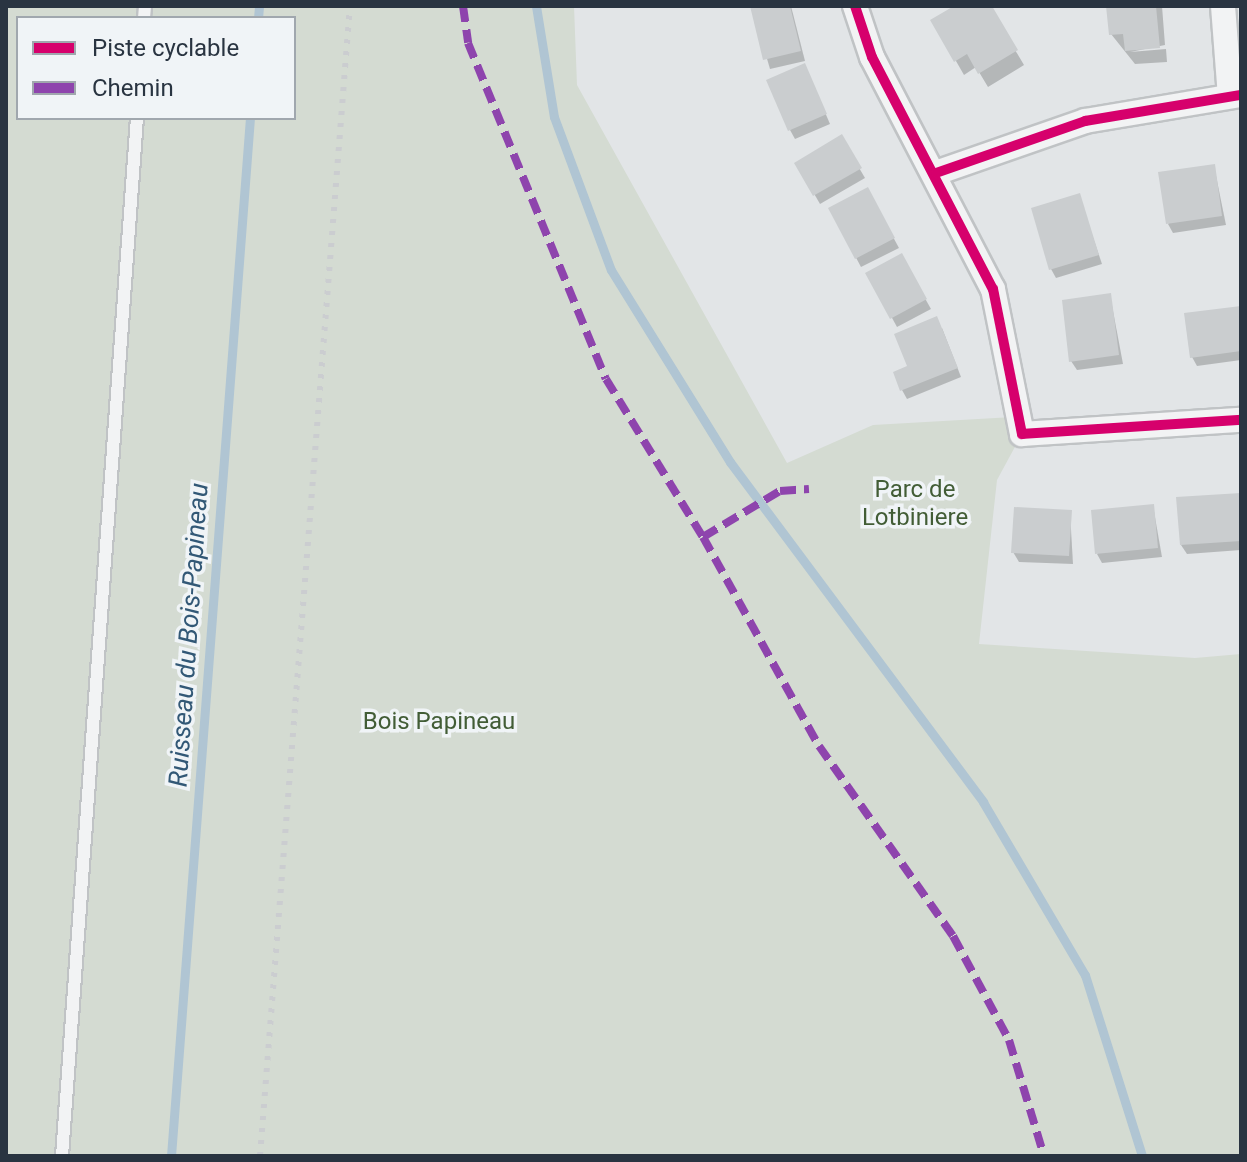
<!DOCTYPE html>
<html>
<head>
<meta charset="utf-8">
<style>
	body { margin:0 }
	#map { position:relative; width:1247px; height:1162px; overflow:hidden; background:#e2e5e7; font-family:Roboto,sans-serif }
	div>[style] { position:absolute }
	.green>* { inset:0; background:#d4dbd2 }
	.shadow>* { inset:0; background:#0003 }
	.stream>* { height:9px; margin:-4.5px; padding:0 4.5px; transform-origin:4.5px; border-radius:4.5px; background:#b0c5d3 }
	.building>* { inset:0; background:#cacdcf }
	.roads { filter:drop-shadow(2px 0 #c0c3c5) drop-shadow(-2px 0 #c0c3c5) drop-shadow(0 2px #c0c3c5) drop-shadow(0 -2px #c0c3c5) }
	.lane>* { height:12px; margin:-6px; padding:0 6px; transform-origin:6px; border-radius:6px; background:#f2f3f4 }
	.street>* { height:24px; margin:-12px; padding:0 12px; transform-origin:12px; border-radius:12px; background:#f2f3f4 }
	.rail>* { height:6px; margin-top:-3px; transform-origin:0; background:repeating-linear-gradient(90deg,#cbcdd0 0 4px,transparent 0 12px) }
	.quiet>* { height:8px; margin-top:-4px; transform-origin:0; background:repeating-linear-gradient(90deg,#8e44ad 0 16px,transparent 0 24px) }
	.cycleway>* { height:10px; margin:-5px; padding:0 5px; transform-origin:5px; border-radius:5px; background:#d6006c }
	span { translate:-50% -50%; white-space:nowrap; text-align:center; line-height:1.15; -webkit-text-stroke:7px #f0f4f7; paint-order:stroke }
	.park-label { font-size:24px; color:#425d36 }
	.water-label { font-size:26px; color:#325876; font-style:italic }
	.frame { position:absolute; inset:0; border:8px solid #293441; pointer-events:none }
	.legend { position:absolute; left:16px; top:16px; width:280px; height:104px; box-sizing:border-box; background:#f0f4f7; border:2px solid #a0a7ae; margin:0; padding:10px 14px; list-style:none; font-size:24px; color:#293441 }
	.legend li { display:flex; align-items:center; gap:16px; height:40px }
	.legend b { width:40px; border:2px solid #a0a7ae }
</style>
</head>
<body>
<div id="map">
	<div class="green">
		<i style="clip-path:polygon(evenodd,6px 6px,574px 6px,577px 85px,787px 463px,873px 425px,1013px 417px,1022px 434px,997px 480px,979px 644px,1195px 658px,1241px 654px,1241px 1156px,6px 1156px,6px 6px,18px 18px,294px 18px,294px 118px,18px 118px,18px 18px)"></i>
	</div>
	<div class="shadow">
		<i style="clip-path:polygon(791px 6px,805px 61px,770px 69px,752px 7px)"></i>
		<i style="clip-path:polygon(957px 6px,989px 6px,1024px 65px,988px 87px,976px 67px,964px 75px,933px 21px)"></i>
		<i style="clip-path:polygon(1108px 6px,1162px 6px,1165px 45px,1130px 52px,1166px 49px,1167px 62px,1135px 64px,1111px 34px)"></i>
		<i style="clip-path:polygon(809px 75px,830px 124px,795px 139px,790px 130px)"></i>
		<i style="clip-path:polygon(841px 137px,865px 178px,820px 204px,797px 164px)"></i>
		<i style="clip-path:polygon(1214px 166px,1226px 225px,1173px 233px,1168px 224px)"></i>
		<i style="clip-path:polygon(867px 189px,899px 248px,861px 267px,830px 209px)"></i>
		<i style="clip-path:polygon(1079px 196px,1102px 264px,1056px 278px,1051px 269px)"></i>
		<i style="clip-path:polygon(901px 256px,931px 309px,897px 327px,868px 274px)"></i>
		<i style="clip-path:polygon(1110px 295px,1123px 364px,1077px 370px,1071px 361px)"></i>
		<i style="clip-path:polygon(1241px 309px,1241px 360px,1197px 366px,1192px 357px)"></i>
		<i style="clip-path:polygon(942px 328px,961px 377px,907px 399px,902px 390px,910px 367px)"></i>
		<i style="clip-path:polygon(1241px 497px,1241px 550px,1187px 554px,1181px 545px)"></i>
		<i style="clip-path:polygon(1153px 506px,1162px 557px,1102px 563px,1097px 554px)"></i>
		<i style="clip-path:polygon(1070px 512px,1073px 564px,1019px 562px,1013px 552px)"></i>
	</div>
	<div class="stream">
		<i style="left:536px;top:6px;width:112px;rotate:80.8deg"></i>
		<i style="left:554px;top:117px;width:163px;rotate:69.6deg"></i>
		<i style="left:611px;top:270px;width:226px;rotate:58.2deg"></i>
		<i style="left:730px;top:462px;width:424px;rotate:53.3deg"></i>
		<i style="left:983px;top:802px;width:201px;rotate:59.5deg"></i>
		<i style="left:1085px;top:975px;width:190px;rotate:72.5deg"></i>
		<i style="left:258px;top:18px;width:12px;rotate:-85deg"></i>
		<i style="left:171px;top:1156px;width:1041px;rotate:-85.65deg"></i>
	</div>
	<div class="building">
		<i style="clip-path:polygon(750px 6px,790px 6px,801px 51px,763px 60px)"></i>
		<i style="clip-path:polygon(954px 6px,992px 6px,1018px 50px,978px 74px,967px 54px,954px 62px,930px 20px)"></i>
		<i style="clip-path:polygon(1106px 6px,1156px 6px,1160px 48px,1125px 51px,1123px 34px,1109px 35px)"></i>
		<i style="clip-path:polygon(805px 63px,827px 114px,788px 131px,766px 80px)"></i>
		<i style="clip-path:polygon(842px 134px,862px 168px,813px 196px,794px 163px)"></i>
		<i style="clip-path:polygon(1215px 164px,1222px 216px,1166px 224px,1158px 172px)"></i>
		<i style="clip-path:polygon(868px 187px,895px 238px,855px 259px,828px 208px)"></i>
		<i style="clip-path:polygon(1080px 193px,1099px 255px,1049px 270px,1031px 208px)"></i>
		<i style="clip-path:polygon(902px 253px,927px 299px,890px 319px,865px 273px)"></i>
		<i style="clip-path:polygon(1111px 293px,1119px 355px,1069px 362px,1062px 300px)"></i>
		<i style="clip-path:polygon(1241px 306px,1241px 351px,1190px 358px,1184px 313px)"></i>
		<i style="clip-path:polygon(937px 316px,958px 368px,900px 391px,893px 372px,907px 366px,894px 334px)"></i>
		<i style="clip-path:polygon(1241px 493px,1241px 541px,1180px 545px,1176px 497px)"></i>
		<i style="clip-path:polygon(1154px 504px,1158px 548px,1095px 554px,1091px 510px)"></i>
		<i style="clip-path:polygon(1014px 507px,1072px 510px,1069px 556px,1011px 553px)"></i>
	</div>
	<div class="roads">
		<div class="lane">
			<i style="left:144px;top:18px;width:12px;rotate:-85deg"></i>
			<i style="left:62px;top:1156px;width:1041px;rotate:-85.87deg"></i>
		</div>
		<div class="street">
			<i style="left:855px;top:6px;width:54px;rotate:71.6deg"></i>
			<i style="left:872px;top:57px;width:262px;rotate:62.5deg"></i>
			<i style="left:993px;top:289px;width:148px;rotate:78.7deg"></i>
			<i style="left:1022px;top:434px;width:219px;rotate:-3.7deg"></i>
			<i style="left:1223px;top:6px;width:90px;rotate:85.6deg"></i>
			<i style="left:936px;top:173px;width:158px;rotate:-19.2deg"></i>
			<i style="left:1085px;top:121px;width:158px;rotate:-9.5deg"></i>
		</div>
	</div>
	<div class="rail">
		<i style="left:260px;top:1156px;width:1154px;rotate:-85.53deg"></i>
	</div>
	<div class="quiet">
		<i style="left:463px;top:6px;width:37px;rotate:82deg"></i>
		<i style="left:468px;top:43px;width:363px;rotate:67.7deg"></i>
		<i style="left:606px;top:379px;width:185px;rotate:58.5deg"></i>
		<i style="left:703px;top:537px;width:90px;rotate:-30.9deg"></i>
		<i style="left:780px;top:491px;width:29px;rotate:-4deg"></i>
		<i style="left:703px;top:537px;width:239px;rotate:61deg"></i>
		<i style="left:819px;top:746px;width:232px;rotate:54.8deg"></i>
		<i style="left:953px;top:936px;width:118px;rotate:61.7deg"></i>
		<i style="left:1009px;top:1040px;width:121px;rotate:73.2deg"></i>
	</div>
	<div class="cycleway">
		<i style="left:855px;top:6px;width:54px;rotate:71.6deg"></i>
		<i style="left:872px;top:57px;width:262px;rotate:62.5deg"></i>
		<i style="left:993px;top:289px;width:148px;rotate:78.7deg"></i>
		<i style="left:1022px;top:434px;width:219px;rotate:-3.7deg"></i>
		<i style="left:936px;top:173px;width:158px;rotate:-19.2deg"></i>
		<i style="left:1085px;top:121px;width:158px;rotate:-9.5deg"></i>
	</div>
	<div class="park-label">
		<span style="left:915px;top:504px">Parc de<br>Lotbiniere</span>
		<span style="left:439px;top:722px">Bois Papineau</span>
	</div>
	<div class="water-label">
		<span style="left:189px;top:635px;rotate:-86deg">Ruisseau du Bois-Papineau</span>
	</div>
	<div class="frame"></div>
	<ul class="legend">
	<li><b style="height:10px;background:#d6006c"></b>Piste cyclable</li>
	<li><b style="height:10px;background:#8e44ad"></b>Chemin</li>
	</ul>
</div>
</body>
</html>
